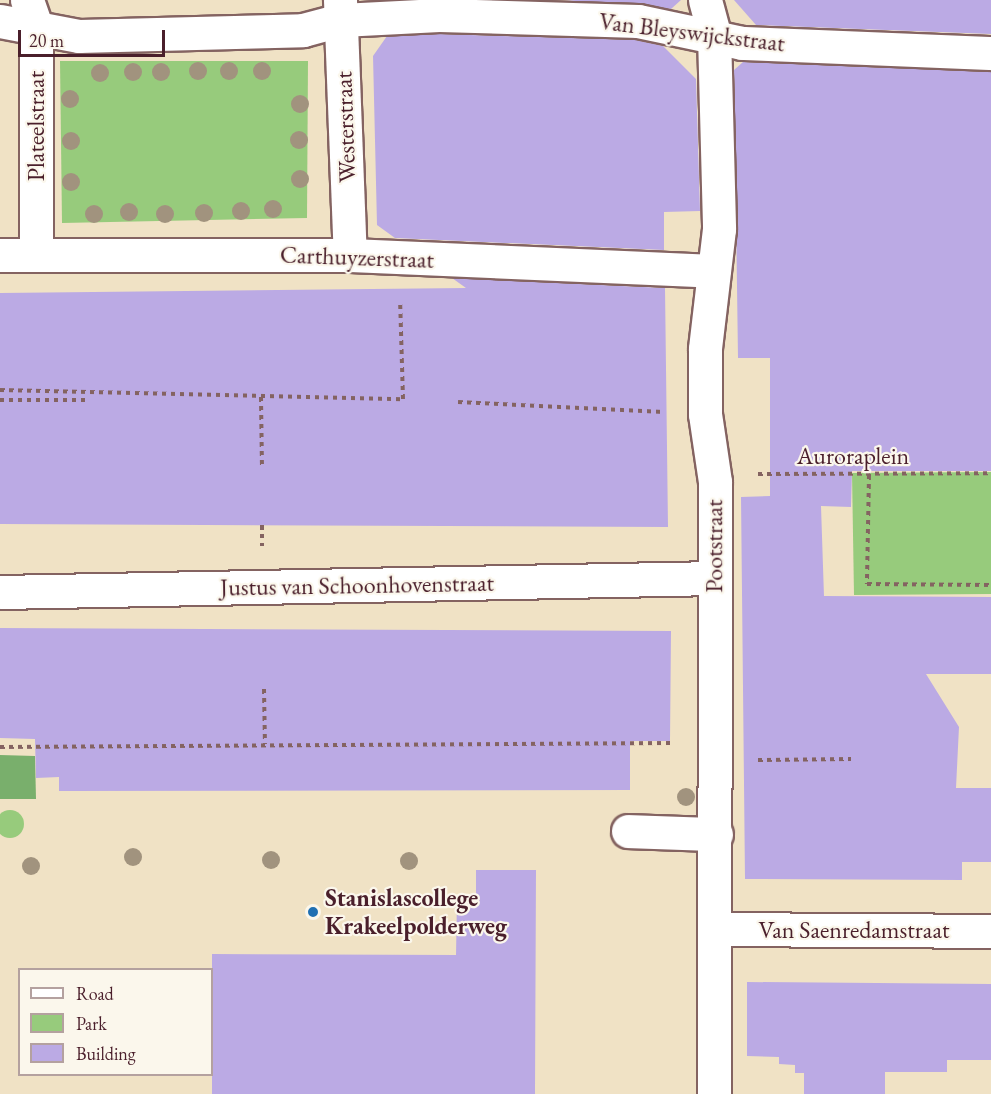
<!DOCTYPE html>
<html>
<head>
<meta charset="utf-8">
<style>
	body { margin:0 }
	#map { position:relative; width:991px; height:1094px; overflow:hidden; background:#f0e2c5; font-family:"EB Garamond",serif }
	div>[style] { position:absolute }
	.green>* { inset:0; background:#97cb7c }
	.round { border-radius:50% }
	.forest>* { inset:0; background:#79af6c }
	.building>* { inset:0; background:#bbaae4 }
	.path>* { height:4px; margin-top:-2px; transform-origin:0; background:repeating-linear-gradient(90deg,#846361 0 4.5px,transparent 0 9px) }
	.roads { filter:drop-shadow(2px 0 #846361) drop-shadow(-2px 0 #846361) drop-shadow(0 2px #846361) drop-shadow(0 -2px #846361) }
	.minor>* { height:33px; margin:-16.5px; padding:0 16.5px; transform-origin:16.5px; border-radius:16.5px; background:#fff }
	.trees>* { width:18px; height:18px; margin:-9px; border-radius:50%; background:#a1937e }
	.dots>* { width:16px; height:16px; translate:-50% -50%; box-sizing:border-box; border:3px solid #fbf7ec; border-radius:50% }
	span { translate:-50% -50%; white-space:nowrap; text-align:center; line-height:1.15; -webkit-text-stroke:4.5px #fbf7ec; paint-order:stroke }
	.street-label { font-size:24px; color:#4a1f2b }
	.poi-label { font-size:24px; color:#4a1f2b; font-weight:700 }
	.left { translate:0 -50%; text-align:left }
	.legend { position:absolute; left:18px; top:968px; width:195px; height:108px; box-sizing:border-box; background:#fbf7ec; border:2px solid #b4a19f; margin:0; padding:8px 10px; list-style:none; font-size:18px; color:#4a1f2b }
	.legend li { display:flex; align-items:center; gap:12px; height:30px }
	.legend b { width:30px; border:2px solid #b4a19f }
	.scale { position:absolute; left:18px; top:30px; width:147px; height:27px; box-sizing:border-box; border:3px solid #4a1f2b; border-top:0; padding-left:8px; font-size:18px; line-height:21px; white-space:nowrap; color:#4a1f2b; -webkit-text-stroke:4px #fbf7ec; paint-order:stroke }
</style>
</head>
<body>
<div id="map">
	<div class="green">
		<i style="clip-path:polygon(60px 61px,308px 61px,307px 218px,62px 223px)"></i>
		<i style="clip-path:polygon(991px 472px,991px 594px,854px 595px,852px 473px)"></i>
		<i class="round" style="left:-4px;top:810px;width:28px;height:28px"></i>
	</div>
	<div class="forest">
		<i style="clip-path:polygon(0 755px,35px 756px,36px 799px,0 799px)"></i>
	</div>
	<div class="building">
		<i style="clip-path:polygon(564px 0,681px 0,671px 9px)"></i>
		<i style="clip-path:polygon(734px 0,991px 0,991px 34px,756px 25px)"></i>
		<i style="clip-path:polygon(439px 34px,636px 40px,663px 46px,696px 79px,700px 211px,664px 212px,664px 250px,395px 238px,377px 225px,373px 56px,387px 36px)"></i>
		<i style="clip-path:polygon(743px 62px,991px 72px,991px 471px,852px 471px,851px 507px,821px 506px,824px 596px,991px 597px,991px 674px,926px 674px,959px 727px,956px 788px,991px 788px,991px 862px,962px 862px,962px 880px,745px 879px,741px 497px,770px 496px,770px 358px,738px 358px,734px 70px)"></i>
		<i style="clip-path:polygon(452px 278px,665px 288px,668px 527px,0 524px,0 293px,466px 288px)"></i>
		<i style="clip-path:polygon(0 628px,671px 631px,670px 741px,630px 741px,630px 790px,59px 791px,59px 777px,36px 778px,35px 739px,0 738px)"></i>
		<i style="clip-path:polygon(476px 870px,536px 870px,535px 1094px,212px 1094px,212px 954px,456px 955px,457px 898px,476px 898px)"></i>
		<i style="clip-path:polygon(747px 982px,991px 984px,991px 1060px,947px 1060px,947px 1072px,885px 1072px,885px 1094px,804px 1094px,804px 1073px,795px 1073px,795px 1065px,779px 1064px,779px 1057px,747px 1056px)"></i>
	</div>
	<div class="path">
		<i style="left:0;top:390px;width:403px;rotate:1.3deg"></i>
		<i style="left:403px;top:399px;width:99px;rotate:-91.7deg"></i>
		<i style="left:261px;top:397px;width:69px;rotate:89.2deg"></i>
		<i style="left:0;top:400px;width:87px"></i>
		<i style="left:458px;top:402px;width:206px;rotate:2.8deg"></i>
		<i style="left:758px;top:474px;width:233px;rotate:-0.2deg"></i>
		<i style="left:869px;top:475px;width:109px;rotate:91.1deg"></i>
		<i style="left:867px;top:584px;width:124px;rotate:0.5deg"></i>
		<i style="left:262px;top:525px;width:21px;rotate:90deg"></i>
		<i style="left:264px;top:689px;width:55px;rotate:89deg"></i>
		<i style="left:0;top:747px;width:671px;rotate:-0.34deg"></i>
		<i style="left:758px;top:760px;width:93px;rotate:-0.6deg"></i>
	</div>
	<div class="roads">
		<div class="minor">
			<i style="left:27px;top:0;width:28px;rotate:71deg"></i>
			<i style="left:36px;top:26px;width:227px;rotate:90deg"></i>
			<i style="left:340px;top:0;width:255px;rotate:87.8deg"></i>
			<i style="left:705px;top:0;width:35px;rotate:75deg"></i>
			<i style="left:714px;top:34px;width:195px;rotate:88.5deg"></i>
			<i style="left:719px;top:229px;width:121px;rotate:96.7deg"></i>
			<i style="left:705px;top:349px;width:65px;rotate:90deg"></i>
			<i style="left:705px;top:414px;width:69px;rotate:81.6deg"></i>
			<i style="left:715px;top:482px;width:612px;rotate:90.09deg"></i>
			<i style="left:0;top:21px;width:80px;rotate:10.8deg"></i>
			<i style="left:79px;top:36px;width:224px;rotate:-1.5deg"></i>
			<i style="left:303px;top:30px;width:39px;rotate:-15deg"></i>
			<i style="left:341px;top:20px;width:98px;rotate:-2.9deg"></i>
			<i style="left:439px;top:15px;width:199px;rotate:1.7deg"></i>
			<i style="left:638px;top:21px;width:106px;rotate:11.9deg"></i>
			<i style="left:742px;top:43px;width:249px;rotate:2.3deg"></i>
			<i style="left:0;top:255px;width:350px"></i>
			<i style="left:350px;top:255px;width:364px;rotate:2.5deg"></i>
			<i style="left:0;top:592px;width:714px;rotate:-1.12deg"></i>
			<i style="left:628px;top:831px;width:88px;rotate:2deg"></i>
			<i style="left:717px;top:929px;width:274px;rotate:0.4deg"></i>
		</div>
	</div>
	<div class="trees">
		<i style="left:198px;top:71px"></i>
		<i style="left:229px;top:71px"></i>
		<i style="left:262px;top:71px"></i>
		<i style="left:133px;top:72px"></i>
		<i style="left:161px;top:72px"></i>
		<i style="left:100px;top:73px"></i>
		<i style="left:70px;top:99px"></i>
		<i style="left:300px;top:104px"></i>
		<i style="left:299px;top:140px"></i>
		<i style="left:71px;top:141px"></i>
		<i style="left:300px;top:179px"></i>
		<i style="left:71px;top:182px"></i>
		<i style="left:273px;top:209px"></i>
		<i style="left:241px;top:211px"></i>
		<i style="left:129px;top:212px"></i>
		<i style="left:204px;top:213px"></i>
		<i style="left:94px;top:214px"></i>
		<i style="left:165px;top:214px"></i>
		<i style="left:686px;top:797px"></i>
		<i style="left:133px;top:857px"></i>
		<i style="left:271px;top:860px"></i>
		<i style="left:409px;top:861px"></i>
		<i style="left:31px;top:866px"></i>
	</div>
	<div class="dots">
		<i style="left:313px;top:912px;background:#1f6fb2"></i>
	</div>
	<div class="street-label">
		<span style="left:692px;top:32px;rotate:7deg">Van Bleyswijckstraat</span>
		<span style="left:36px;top:126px;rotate:-90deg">Plateelstraat</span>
		<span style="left:345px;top:127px;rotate:-92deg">Westerstraat</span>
		<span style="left:357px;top:257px;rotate:2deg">Carthuyzerstraat</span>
		<span style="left:853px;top:456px">Auroraplein</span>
		<span style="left:714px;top:546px;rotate:-90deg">Pootstraat</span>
		<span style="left:357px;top:585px;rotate:-1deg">Justus van Schoonhovenstraat</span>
		<span style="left:854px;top:930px">Van Saenredamstraat</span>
	</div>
	<div class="poi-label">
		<span class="left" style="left:325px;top:912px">Stanislascollege<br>Krakeelpolderweg</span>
	</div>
	<ul class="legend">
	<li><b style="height:8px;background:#fff"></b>Road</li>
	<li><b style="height:16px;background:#97cb7c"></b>Park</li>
	<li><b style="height:16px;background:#bbaae4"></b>Building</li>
	</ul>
	<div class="scale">20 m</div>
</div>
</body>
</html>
